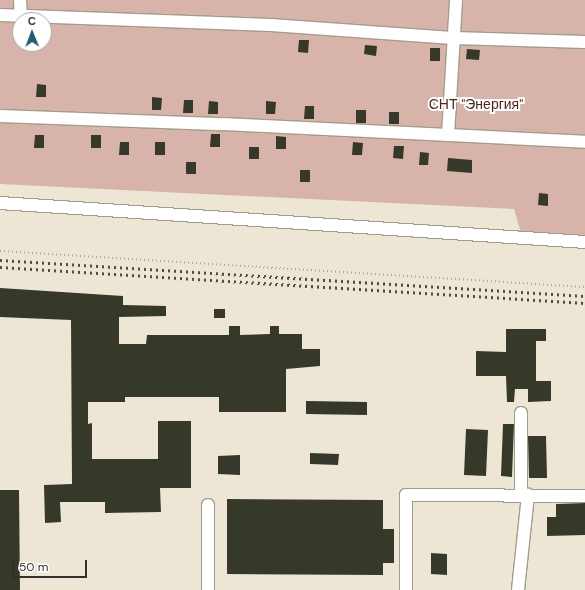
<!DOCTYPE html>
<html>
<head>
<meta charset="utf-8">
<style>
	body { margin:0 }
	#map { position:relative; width:585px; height:590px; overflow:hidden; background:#ede6d4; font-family:"DM Sans",sans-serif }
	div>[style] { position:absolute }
	.green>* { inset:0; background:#d7b3a9 }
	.building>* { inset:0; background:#36392a }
	.path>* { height:2px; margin-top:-1px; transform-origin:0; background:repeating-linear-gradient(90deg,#ada799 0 1px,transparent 0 4px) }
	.roads { filter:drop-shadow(1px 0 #a39c8c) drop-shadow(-1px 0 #a39c8c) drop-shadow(0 1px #a39c8c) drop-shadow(0 -1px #a39c8c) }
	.minor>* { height:12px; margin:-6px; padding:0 6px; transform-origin:6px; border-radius:6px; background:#fff }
	.rail>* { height:3px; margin-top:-1.5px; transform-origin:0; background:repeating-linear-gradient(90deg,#514d45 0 2px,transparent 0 6px) }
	span { translate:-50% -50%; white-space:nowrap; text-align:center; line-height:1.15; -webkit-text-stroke:4px #fff; paint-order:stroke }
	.park-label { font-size:14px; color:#582316 }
	.north { position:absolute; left:12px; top:12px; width:40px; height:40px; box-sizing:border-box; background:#fff; border:1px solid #adacaa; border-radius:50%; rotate:359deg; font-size:11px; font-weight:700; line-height:16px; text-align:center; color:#33302a }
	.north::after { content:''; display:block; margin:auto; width:14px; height:18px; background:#1c5f72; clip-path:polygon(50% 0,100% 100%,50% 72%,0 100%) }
	.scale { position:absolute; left:12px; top:560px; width:75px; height:18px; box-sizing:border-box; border:2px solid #33302a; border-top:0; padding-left:5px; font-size:12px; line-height:14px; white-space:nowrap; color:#33302a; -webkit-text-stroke:3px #fff; paint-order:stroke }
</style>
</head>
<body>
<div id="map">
	<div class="green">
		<i style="clip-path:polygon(evenodd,0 0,585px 0,585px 246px,524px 243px,514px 209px,0 184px,0 0,20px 20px,44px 20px,44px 44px,20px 44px,20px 20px)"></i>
	</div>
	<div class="building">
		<i style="clip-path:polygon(299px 40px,309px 40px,308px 53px,298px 52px)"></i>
		<i style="clip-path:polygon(365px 45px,377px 46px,376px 56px,364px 54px)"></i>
		<i style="clip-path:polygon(430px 48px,440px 48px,440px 61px,430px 61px)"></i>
		<i style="clip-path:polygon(467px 49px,480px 50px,479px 60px,466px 59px)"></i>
		<i style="clip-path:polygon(37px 84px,46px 85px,46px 97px,36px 97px)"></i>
		<i style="clip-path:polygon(152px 97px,162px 98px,161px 110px,152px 110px)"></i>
		<i style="clip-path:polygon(184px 100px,193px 100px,193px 113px,183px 113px)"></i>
		<i style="clip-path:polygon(209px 101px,218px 102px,218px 114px,208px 114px)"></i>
		<i style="clip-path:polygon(266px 101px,276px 102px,275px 114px,266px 114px)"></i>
		<i style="clip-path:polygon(305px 106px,314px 106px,314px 119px,304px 119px)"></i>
		<i style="clip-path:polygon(356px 110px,366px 110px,366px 123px,356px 123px)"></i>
		<i style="clip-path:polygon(389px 112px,399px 112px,399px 124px,389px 124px)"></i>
		<i style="clip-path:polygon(211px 134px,220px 134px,220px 147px,210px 147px)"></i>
		<i style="clip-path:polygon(35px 135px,44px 135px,44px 148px,34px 148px)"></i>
		<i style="clip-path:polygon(91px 135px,101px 135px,101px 148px,91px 148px)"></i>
		<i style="clip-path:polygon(276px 136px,286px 137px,286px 149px,276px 149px)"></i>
		<i style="clip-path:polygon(120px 142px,129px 142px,129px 155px,119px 155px)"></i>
		<i style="clip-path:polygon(155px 142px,165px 142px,165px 155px,155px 155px)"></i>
		<i style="clip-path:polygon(353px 142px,363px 143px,362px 155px,352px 155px)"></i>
		<i style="clip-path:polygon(394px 146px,404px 146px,403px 159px,393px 158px)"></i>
		<i style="clip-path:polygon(249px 147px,259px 147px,259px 159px,249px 159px)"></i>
		<i style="clip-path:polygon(420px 152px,429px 153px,428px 165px,419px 165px)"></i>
		<i style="clip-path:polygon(448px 158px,472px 160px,472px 173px,447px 171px)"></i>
		<i style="clip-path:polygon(186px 162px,196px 162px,196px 174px,186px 174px)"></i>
		<i style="clip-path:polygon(300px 170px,310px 170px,310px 182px,300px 182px)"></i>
		<i style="clip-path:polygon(539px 193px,548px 194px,548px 206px,538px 205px)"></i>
		<i style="clip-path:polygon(0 288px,123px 296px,123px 305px,166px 306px,166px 316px,119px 317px,119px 344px,146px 344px,147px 335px,229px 335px,229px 326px,240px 326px,240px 335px,270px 334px,270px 326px,279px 326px,279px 334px,302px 334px,302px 349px,320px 349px,320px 366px,286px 369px,286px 412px,219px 412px,219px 397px,125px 397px,125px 402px,88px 402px,88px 424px,92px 423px,92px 459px,158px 459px,158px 421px,191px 421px,191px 488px,160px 488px,161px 512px,105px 513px,105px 502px,60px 502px,61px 522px,45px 523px,44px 485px,72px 484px,71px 320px,0 317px)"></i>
		<i style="clip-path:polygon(214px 309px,225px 309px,225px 318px,214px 318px)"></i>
		<i style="clip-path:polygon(506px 329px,546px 329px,546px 341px,536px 341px,536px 381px,551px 381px,551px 401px,528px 402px,528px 389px,515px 389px,514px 402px,507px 402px,506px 376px,476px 376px,476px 351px,506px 352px)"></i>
		<i style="clip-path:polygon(306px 401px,367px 402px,367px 415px,306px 414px)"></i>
		<i style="clip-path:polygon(503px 424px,514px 424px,512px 477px,501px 476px)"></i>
		<i style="clip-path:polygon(466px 429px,488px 430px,486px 476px,464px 475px)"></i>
		<i style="clip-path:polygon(528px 436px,546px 436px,547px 478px,529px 478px)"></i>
		<i style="clip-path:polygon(310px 453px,339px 454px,338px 465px,310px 464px)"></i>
		<i style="clip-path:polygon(240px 455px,240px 475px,218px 474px,218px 456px)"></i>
		<i style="clip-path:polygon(0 490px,19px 490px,20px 590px,0 590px)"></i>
		<i style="clip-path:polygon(227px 499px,383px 500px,383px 529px,394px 529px,394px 563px,383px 563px,383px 575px,227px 574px)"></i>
		<i style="clip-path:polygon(585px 503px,585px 535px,547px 536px,547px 517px,556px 517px,556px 504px)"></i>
		<i style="clip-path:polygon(431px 553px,447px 554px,447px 575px,431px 574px)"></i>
	</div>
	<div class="path">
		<i style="left:0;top:251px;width:586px;rotate:3.52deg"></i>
	</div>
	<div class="roads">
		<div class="minor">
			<i style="left:20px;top:0;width:17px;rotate:87deg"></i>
			<i style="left:0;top:15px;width:271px;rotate:2.1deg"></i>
			<i style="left:271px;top:25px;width:182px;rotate:4.1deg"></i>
			<i style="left:453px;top:38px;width:132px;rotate:1.7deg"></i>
			<i style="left:0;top:116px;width:223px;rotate:2.1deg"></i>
			<i style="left:223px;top:124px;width:362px;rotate:2.8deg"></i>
			<i style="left:448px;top:135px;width:135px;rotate:-86.6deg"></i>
			<i style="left:0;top:203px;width:586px;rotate:3.81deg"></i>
			<i style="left:521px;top:495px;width:82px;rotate:-90deg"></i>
			<i style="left:208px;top:505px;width:85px;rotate:90deg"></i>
			<i style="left:406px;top:590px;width:95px;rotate:-90deg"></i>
			<i style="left:406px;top:495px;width:179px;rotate:0.3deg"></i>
			<i style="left:518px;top:590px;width:96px;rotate:-84deg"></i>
		</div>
	</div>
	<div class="rail">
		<i style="left:0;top:260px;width:586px;rotate:3.52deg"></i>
		<i style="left:0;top:267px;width:586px;rotate:3.52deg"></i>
	</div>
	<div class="park-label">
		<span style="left:476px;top:104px">СНТ "Энергия"</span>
	</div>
	<div class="north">С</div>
	<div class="scale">50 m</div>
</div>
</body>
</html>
